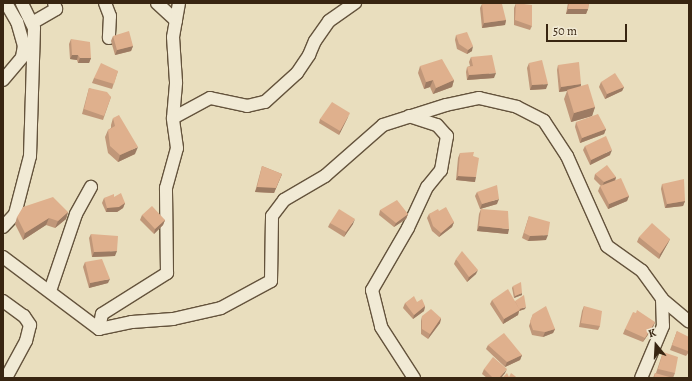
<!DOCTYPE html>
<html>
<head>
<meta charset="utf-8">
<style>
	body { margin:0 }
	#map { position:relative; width:692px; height:381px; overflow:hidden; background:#e9debe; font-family:Alegreya,serif }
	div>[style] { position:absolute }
	.roads { filter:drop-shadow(1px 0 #64533c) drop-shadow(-1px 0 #64533c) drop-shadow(0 1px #64533c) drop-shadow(0 -1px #64533c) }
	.minor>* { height:12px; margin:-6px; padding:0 6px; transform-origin:6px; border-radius:6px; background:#f1ead5 }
	.wall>* { inset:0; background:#c09779 }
	.shaded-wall>* { inset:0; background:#9c7b63 }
	.building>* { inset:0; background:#dfb08d }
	span { translate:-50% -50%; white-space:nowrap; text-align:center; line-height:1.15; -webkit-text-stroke:3px #f1ead5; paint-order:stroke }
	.frame { position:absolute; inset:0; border:4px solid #382511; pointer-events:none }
	.north { position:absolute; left:636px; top:325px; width:40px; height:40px; -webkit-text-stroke:3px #f1ead5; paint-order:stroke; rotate:342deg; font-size:11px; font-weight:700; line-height:16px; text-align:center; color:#382511 }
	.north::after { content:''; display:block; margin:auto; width:14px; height:18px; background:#382511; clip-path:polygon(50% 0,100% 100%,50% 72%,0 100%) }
	.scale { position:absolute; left:546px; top:24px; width:81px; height:18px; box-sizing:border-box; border:2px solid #382511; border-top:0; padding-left:5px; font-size:12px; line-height:14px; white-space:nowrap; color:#382511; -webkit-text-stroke:3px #f1ead5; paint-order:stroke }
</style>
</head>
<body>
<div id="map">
	<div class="roads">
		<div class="minor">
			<i style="left:105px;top:3px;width:14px;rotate:69deg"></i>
			<i style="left:110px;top:16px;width:22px;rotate:93deg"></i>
			<i style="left:157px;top:3px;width:26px;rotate:43deg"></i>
			<i style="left:32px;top:23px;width:28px;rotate:-30deg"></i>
			<i style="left:56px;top:9px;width:6px;rotate:-108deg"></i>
			<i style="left:3px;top:80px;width:30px;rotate:-50deg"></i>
			<i style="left:22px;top:57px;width:11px;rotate:-80deg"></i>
			<i style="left:24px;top:46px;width:25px;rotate:-106deg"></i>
			<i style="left:17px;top:22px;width:22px;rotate:-120deg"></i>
			<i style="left:409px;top:116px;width:29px;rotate:18deg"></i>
			<i style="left:437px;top:125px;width:15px;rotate:48deg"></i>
			<i style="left:447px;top:136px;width:35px;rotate:100deg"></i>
			<i style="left:441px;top:170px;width:22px;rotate:129deg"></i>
			<i style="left:427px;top:187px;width:45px;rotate:114.9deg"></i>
			<i style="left:408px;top:228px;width:72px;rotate:120.1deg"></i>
			<i style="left:372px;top:290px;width:38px;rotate:76deg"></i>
			<i style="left:381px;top:327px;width:61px;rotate:57.1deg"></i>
			<i style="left:173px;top:118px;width:42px;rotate:-28.4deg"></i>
			<i style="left:210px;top:98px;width:38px;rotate:12deg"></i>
			<i style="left:247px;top:106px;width:18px;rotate:-13deg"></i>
			<i style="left:265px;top:102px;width:43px;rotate:-42.2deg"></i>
			<i style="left:297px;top:73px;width:22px;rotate:-56deg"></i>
			<i style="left:309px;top:55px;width:15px;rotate:-67deg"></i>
			<i style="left:315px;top:41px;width:24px;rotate:-55deg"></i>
			<i style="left:329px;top:21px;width:32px;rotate:-35deg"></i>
			<i style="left:3px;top:227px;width:18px;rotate:-47deg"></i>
			<i style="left:15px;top:214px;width:60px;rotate:-75.5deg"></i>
			<i style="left:30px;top:156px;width:128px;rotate:-88.2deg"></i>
			<i style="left:34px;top:28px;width:28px;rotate:-116deg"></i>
			<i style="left:3px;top:257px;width:120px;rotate:36.9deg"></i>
			<i style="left:99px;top:329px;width:34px;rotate:-12deg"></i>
			<i style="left:132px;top:322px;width:41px;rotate:-4.2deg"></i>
			<i style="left:173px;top:319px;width:49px;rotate:-12.9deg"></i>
			<i style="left:221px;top:308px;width:57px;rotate:-28.4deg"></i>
			<i style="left:271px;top:281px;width:65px;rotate:-89.1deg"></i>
			<i style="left:272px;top:216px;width:20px;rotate:-53deg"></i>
			<i style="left:284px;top:200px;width:48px;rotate:-30.3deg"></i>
			<i style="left:325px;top:176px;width:77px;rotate:-41.3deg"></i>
			<i style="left:383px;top:125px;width:66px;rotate:-17.6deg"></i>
			<i style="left:446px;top:105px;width:34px;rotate:-12deg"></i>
			<i style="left:479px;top:98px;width:39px;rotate:13deg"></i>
			<i style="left:517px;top:107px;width:30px;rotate:27deg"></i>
			<i style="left:544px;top:121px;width:42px;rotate:56.7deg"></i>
			<i style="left:567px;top:156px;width:98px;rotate:66deg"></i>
			<i style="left:607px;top:246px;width:43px;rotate:35.5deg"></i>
			<i style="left:642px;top:271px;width:34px;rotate:54deg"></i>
			<i style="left:662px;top:299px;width:27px;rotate:88deg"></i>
			<i style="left:663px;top:326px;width:56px;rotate:112.9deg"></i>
			<i style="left:50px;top:291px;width:81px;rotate:-71.3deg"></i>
			<i style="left:76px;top:214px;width:31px;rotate:-61deg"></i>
			<i style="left:662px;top:299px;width:35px;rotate:40deg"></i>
			<i style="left:3px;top:301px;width:26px;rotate:36deg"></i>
			<i style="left:24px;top:316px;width:11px;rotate:56deg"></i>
			<i style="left:30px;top:325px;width:16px;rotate:104deg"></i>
			<i style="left:26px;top:341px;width:42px;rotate:118.4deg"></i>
			<i style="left:99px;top:329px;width:15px;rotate:-79deg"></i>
			<i style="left:102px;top:314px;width:77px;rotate:-32.2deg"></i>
			<i style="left:167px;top:273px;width:85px;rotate:-90.7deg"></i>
			<i style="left:166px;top:188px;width:41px;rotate:-74.6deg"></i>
			<i style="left:177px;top:148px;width:30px;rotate:-98deg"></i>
			<i style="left:173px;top:118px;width:36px;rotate:-85deg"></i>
			<i style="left:176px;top:82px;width:45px;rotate:-93.8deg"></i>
			<i style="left:173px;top:37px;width:35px;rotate:-80deg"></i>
		</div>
	</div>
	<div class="wall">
		<i style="clip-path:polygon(516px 3px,532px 26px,530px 30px,514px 25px,514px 8px)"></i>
		<i style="clip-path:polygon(568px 3px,589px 3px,588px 9px,586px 14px,566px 14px)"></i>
		<i style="clip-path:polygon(482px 4px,506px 20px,505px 25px,482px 28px,480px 8px)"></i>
		<i style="clip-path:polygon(456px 35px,472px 51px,467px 54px,457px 49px,455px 40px)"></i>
		<i style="clip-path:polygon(113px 36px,133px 46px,131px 51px,115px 55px,111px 41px)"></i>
		<i style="clip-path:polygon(71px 39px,91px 58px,89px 63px,78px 63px,77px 60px,70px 59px,69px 44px)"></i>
		<i style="clip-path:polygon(471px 57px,494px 78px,467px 80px,466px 72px,467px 67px,470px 66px,469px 62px)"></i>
		<i style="clip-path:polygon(529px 63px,546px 89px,530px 90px,527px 68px)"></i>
		<i style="clip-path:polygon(558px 65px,581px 84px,581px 86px,595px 107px,592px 116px,571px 122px,564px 99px,567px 91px,559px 92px,557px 70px)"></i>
		<i style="clip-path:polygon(420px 66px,454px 80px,452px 87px,433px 94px,430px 87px,424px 89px,418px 73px)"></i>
		<i style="clip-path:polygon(118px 71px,112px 89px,92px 83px,94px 78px)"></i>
		<i style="clip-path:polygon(601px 82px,624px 87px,622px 91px,605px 99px,599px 87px)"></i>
		<i style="clip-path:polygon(89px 88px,111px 97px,103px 120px,82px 114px)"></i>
		<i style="clip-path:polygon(348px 117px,339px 135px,319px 123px,320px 119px)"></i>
		<i style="clip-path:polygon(113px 118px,135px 154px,118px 162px,108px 153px,105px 137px,108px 130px,111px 128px,111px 125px)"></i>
		<i style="clip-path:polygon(576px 122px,606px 129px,604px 134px,580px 143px,575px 127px)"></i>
		<i style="clip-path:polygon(585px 146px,610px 155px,590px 165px,583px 150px)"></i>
		<i style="clip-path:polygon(460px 153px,473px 156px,475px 182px,456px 180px,458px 158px)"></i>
		<i style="clip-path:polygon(262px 166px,282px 174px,274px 193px,255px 192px)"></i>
		<i style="clip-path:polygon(595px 174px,616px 177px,615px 180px,629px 196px,627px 201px,608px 209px,598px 191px,600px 186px,601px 186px,594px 179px)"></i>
		<i style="clip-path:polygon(662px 184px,685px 201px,683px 206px,665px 208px,661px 189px)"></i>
		<i style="clip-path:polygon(477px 192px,497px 204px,480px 209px,475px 196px)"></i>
		<i style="clip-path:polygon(114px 197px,125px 203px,123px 208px,117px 212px,106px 212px,102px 203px,104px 198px)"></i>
		<i style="clip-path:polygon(481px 209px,508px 234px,477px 231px,479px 214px)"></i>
		<i style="clip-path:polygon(380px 210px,408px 214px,406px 219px,394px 227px,379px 215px)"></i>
		<i style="clip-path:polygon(439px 211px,454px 222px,452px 227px,439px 237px,432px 231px,427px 218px,429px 214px)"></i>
		<i style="clip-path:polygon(68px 212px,66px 219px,55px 228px,46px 225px,23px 240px,15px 224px,17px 217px)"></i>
		<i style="clip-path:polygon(142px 215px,165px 220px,163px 225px,154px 234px,140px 220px)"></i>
		<i style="clip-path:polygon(529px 216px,546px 240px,528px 241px,522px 238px)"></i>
		<i style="clip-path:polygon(330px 223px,353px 224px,344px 237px,328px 227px)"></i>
		<i style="clip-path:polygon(91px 234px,115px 256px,92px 257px,89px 238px)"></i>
		<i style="clip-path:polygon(639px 237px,670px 239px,668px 243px,659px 259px,637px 242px)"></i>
		<i style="clip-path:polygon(456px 259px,476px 274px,467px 282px,454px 264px)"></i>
		<i style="clip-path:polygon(85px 262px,108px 283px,89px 288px,83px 267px)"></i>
		<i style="clip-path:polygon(513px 286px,522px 295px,514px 298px,512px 288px)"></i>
		<i style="clip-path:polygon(492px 300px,515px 301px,525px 309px,519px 311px,518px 315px,503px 324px,490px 304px)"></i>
		<i style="clip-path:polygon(417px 302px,425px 306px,424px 311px,413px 319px,403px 308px,405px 303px)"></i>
		<i style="clip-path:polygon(584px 306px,600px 326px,598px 330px,579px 327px,582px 311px)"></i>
		<i style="clip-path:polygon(533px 314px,555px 329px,553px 333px,543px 337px,532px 335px,529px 326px)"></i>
		<i style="clip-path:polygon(422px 316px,441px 318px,440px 323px,428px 339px,421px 334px,421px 321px)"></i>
		<i style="clip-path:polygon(655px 322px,653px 327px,643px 342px,623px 334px,625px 329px)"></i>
		<i style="clip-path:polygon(677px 331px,689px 352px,686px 356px,670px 350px)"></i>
		<i style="clip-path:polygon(488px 345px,522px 355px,520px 360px,505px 367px,486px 349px)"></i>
		<i style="clip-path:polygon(663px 352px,675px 373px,673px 378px,653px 378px,655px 373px,656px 373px)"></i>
		<i style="clip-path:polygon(484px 369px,505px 373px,501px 378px,487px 378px,482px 374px)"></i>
	</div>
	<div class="shaded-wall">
		<i style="clip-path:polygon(568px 9px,588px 9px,586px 14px,566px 14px)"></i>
		<i style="clip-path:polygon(506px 20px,505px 25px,482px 28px,484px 23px)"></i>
		<i style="clip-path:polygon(133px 46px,131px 51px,115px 55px,117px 50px)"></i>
		<i style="clip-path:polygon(473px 46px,472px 51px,467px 54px,468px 50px)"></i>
		<i style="clip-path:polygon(72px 55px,78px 55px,77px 60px,70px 59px)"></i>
		<i style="clip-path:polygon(80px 58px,91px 58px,89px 63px,78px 63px)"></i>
		<i style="clip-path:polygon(496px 73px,494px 78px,467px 80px,469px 75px)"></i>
		<i style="clip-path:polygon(433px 80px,430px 87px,424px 89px,426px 82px)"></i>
		<i style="clip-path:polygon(454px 80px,452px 87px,433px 94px,436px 88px)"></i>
		<i style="clip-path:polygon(548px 84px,546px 89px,530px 90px,532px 85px)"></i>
		<i style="clip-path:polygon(581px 84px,580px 89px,559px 92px,561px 87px)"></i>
		<i style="clip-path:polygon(624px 87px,622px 91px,605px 99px,607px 94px)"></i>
		<i style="clip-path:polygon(595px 107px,592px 116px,571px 122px,574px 113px)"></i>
		<i style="clip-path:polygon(350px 113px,339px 135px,340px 131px)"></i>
		<i style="clip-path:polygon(606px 129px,604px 134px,580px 143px,582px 138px)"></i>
		<i style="clip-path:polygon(138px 147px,135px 154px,118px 162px,120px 155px)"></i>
		<i style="clip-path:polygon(612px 150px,610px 155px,590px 165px,591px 160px)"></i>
		<i style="clip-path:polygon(282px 174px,274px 193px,255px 192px,257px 187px)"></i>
		<i style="clip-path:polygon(458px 176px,476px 177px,475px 182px,456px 180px)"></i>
		<i style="clip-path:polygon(616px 177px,615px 181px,602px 187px,604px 182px)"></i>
		<i style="clip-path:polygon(629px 196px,627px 201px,608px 209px,609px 204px)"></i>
		<i style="clip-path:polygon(499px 199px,497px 204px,480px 209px,482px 204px)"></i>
		<i style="clip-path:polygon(685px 201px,683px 206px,665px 208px,667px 204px)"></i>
		<i style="clip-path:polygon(125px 203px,123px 208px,117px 212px,106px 212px,107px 208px)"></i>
		<i style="clip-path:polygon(68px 212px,66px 219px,55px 228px,58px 221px)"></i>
		<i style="clip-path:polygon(408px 214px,406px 219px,394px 227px,396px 223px)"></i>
		<i style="clip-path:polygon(49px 218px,46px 225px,23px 240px,25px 233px)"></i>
		<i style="clip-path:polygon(355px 219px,353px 224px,344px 237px,346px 232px)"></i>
		<i style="clip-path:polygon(165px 220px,163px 225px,154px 234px,155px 229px)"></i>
		<i style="clip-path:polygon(454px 222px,452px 227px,439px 237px,441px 233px)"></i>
		<i style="clip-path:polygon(479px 226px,509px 229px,508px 234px,477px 231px)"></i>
		<i style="clip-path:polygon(548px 235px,546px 240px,528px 241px,530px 236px)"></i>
		<i style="clip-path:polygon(670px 239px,668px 243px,659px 259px,660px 254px)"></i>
		<i style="clip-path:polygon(117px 251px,115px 256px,92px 257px,94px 252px)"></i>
		<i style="clip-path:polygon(478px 270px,476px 274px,467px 282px,469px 277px)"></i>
		<i style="clip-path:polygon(110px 279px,108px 283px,89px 288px,90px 283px)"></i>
		<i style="clip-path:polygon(522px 293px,522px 295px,514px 298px,515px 296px)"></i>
		<i style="clip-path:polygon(425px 306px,424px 311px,413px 319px,414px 315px)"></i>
		<i style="clip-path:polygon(526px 307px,525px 309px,519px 311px,518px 315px,503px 324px,504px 319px,517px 310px)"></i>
		<i style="clip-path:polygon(441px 318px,440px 323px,428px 339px,430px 334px)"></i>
		<i style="clip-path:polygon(655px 322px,653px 327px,643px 342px,645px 338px)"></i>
		<i style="clip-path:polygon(555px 329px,553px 333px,543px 337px,545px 332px)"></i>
		<i style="clip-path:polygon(522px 355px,520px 360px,505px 367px,507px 362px)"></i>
		<i style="clip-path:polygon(507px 369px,505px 373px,501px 378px,499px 378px)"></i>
	</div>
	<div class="building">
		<i style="clip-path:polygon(516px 3px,532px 5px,532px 26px,515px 20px)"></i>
		<i style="clip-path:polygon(569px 3px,589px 3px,588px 9px,568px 9px)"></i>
		<i style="clip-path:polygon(482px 4px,502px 4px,506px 20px,484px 23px)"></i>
		<i style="clip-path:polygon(129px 31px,133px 46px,117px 50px,113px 36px)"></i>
		<i style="clip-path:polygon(467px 32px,473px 46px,468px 50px,459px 44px,456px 35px)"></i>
		<i style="clip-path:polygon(71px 39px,90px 42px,91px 58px,80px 58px,78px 55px,72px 55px)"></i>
		<i style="clip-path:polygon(492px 55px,496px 73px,469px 75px,467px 67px,473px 66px,471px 57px)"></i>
		<i style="clip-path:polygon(442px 59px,454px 80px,436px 88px,433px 80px,426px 82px,420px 66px)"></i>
		<i style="clip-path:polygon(542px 60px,548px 84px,532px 85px,529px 63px)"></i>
		<i style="clip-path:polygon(579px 62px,581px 84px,561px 87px,558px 65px)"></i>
		<i style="clip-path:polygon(101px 63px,118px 71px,114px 84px,94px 78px)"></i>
		<i style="clip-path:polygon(615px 73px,624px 87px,607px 94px,601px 82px)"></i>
		<i style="clip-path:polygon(588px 84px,595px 107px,574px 113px,567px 90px)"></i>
		<i style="clip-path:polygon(89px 88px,107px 92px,111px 97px,104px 116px,84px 109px)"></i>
		<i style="clip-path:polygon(332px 102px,350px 113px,340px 131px,320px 119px)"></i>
		<i style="clip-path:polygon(598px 114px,606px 129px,582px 138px,576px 122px)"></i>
		<i style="clip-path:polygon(119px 115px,138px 147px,120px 155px,110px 146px,108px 130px,115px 126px,113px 118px)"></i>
		<i style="clip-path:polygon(606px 136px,612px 150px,591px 160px,585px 146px)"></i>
		<i style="clip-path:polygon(474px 152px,473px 156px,479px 158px,476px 177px,458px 176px,460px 153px)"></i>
		<i style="clip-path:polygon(607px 165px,616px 177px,604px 182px,595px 174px)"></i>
		<i style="clip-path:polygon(262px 166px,282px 174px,276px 188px,257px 187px)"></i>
		<i style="clip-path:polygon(621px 178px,629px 196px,609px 204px,600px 186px)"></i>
		<i style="clip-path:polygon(684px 179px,685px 201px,667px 204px,662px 184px)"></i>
		<i style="clip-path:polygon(497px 185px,499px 199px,482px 204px,477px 192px)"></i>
		<i style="clip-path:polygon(121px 193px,125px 203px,119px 207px,107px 208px,104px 198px,114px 194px,114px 197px)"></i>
		<i style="clip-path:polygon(53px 197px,68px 212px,58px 221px,49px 218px,25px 233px,17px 217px,23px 207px)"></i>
		<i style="clip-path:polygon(397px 200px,408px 214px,396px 223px,380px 210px)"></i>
		<i style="clip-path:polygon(152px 206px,165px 220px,155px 229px,142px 215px)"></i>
		<i style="clip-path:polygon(446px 207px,454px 222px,441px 233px,433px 226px,429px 214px,438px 209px,439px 211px)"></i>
		<i style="clip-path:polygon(339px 209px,355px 219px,346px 232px,330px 223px)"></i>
		<i style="clip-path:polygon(481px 209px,508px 211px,509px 229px,479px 226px)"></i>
		<i style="clip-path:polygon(529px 216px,550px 222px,548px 235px,530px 236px,524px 233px)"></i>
		<i style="clip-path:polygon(652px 223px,670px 239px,660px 254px,639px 237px)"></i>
		<i style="clip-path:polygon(91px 234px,118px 236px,117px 251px,94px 252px)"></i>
		<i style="clip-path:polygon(462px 251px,478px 270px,469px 277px,456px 259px)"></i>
		<i style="clip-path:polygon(102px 259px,110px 279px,90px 283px,85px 262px)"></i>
		<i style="clip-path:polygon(521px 282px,522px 293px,515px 296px,513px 286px)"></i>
		<i style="clip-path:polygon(508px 289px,520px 310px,504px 319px,492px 300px)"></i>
		<i style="clip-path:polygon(524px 295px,526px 307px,519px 309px,515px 301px)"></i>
		<i style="clip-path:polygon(414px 296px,417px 302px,422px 299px,425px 306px,414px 315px,405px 303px)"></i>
		<i style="clip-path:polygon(546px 306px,555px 329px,545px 332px,533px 330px,530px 321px,533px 314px)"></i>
		<i style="clip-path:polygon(584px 306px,602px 311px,600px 326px,581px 323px)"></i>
		<i style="clip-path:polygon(431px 309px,441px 318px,430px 334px,422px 329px,422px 316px)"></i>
		<i style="clip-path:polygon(637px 310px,655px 322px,645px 338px,625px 329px,633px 312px,636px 313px)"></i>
		<i style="clip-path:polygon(677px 331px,689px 337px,689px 350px,688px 351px,672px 345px)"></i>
		<i style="clip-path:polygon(504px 333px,522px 355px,507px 362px,488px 345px)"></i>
		<i style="clip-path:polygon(663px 352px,678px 357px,675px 373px,658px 369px)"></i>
		<i style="clip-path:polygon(493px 357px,507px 369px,499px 378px,493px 378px,484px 369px)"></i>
		<i style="clip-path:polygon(507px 373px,509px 377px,511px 373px,515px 376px,517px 378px,502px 378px)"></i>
		<i style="clip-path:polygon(655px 373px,673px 378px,654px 378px)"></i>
	</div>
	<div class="frame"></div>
	<div class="north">K</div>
	<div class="scale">50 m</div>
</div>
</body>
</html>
